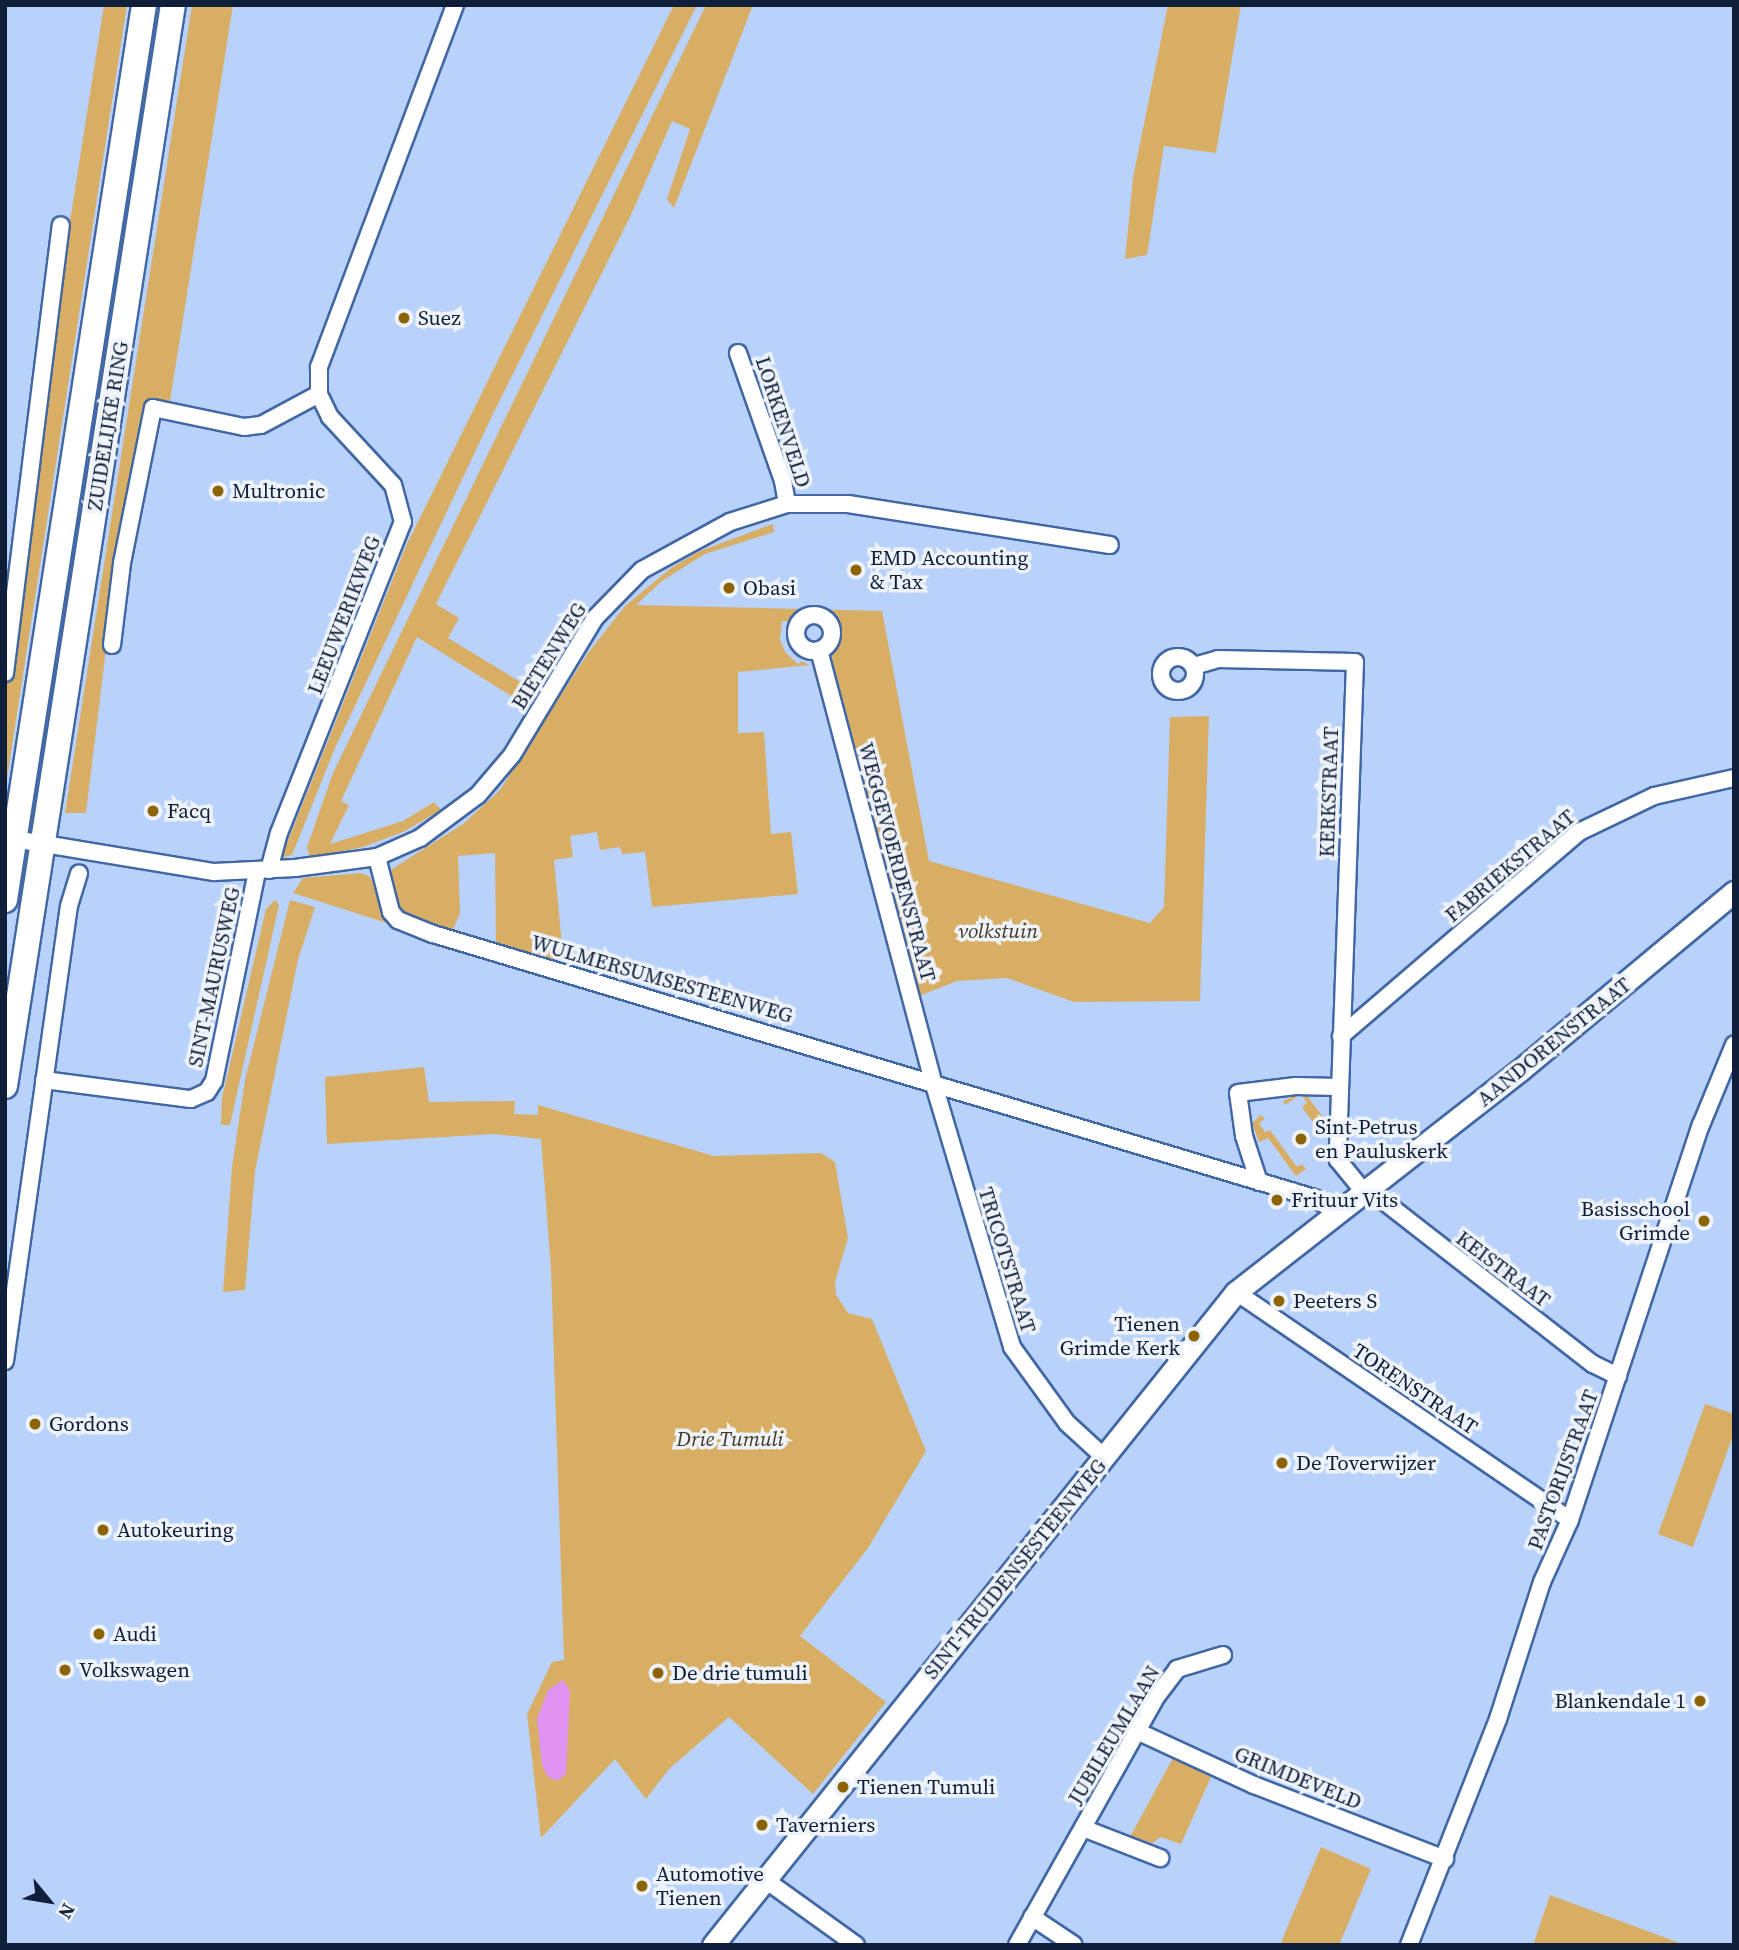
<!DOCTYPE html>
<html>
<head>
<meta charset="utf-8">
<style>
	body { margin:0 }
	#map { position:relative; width:1739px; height:1950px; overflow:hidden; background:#b9d2fc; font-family:"Source Serif 4",serif }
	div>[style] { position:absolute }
	.green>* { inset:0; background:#d8ae65 }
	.water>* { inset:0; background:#e193f4 }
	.roads { filter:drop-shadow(2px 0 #4167a4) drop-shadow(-2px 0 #4167a4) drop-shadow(0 2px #4167a4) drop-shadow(0 -2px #4167a4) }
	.minor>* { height:16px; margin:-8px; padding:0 8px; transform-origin:8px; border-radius:8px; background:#fff }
	.minor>.ring { margin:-8px; padding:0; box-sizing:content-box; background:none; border:16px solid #fff; border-radius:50% }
	.major>* { height:21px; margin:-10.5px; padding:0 10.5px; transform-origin:10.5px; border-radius:10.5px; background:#fff }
	.highway>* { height:24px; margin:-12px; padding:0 12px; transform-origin:12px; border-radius:12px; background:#fff }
	.dots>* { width:19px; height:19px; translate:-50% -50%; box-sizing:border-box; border:4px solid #eef2f9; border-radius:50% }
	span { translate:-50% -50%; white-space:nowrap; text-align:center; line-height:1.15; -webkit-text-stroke:7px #eef2f9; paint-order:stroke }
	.poi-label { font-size:21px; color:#101f39 }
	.left { translate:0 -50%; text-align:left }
	.right { translate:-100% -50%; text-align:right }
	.street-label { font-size:21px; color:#101f39 }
	.park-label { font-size:21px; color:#443823; font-style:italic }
	.frame { position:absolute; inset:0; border:7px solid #101f39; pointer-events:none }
	.north { position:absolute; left:14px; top:1866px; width:70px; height:70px; -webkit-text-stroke:5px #eef2f9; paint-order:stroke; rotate:120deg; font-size:19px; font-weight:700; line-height:28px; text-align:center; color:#101f39 }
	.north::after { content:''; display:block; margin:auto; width:24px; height:32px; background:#101f39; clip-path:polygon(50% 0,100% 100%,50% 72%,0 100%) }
</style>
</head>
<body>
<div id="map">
	<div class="green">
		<i style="clip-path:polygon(104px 5px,127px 5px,5px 791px,5px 694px,66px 221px,70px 221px)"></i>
		<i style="clip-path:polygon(192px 5px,233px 5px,170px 401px,151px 400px,116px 568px,86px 813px,65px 813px)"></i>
		<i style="clip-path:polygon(674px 5px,697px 5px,493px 414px,335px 748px,292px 855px,281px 858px,406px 546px)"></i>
		<i style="clip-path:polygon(706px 5px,753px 5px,674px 208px,667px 199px,690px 129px,672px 121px,631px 215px,436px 604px,459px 618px,448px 638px,537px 692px,529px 707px,417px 637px,341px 801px,349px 805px,330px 844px,403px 821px,434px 802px,441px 810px,403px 832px,363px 847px,310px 858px,307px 847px,333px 773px)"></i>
		<i style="clip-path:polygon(1168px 5px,1241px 5px,1216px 153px,1164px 146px,1147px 255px,1125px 259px,1133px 178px)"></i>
		<i style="clip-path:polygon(773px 524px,774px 532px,705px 554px,662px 581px,636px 605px,882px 611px,929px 861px,1150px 923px,1164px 907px,1170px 717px,1209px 716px,1200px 1001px,1074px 1002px,1007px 978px,957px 981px,919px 996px,833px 662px,831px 651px,838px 631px,832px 618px,814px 610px,793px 622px,782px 621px,780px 639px,785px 652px,798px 664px,802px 661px,809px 665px,738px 672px,738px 733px,764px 732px,771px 834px,791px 832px,798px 894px,652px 907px,645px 852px,622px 854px,620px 847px,600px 850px,597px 832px,570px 836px,573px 857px,554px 860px,562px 945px,555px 960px,496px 943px,495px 853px,458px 856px,460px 913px,452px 932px,416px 922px,399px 911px,389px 875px,392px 869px,463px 824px,500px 790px,588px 653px,625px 606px,671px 568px,700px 551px)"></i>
		<i style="clip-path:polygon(361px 873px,370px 877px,396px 926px,293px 893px,303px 878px)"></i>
		<i style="clip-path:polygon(275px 900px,279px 905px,230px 1125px,221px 1125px,222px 1098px,266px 909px)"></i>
		<i style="clip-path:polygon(290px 900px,315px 907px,298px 960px,255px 1171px,245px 1290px,223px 1292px,232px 1167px,245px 1080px)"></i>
		<i style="clip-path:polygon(424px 1067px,429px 1102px,515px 1101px,514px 1114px,538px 1115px,538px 1105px,714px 1156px,821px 1153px,835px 1162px,848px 1238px,835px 1282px,836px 1295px,848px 1313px,872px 1319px,926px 1451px,868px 1548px,800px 1636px,886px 1702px,813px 1794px,729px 1717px,669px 1769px,646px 1799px,615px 1759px,541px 1838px,527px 1714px,552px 1662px,564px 1660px,551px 1269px,541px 1139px,494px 1134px,327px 1144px,325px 1077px)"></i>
		<i style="clip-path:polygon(1304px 1092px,1323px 1117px,1334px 1121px,1331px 1127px,1326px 1125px,1320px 1132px,1302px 1107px,1307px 1103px,1301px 1094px,1285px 1105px,1283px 1101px)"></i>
		<i style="clip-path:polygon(1261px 1115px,1265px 1119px,1259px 1123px,1265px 1132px,1270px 1130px,1297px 1167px,1302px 1164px,1306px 1169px,1296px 1176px,1268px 1138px,1259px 1142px,1252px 1123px)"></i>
		<i style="clip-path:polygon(1705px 1404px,1734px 1414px,1734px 1433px,1693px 1547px,1658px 1534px)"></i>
		<i style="clip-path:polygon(1173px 1758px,1211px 1777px,1181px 1844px,1160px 1837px,1153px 1843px,1130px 1837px)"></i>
		<i style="clip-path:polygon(1321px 1847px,1371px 1869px,1339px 1945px,1280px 1945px)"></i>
		<i style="clip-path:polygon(1550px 1895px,1650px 1932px,1685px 1945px,1533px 1945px)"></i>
	</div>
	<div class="water">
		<i style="clip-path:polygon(563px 1680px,570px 1691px,566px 1774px,557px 1781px,547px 1776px,542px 1765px,537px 1719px,548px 1690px)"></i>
	</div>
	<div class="roads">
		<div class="minor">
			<i style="left:738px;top:353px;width:136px;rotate:70.6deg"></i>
			<i style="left:783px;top:481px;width:23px;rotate:80deg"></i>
			<i class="ring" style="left:796px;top:615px;width:20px;height:20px"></i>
			<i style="left:112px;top:645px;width:83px;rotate:-83deg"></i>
			<i style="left:122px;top:563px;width:158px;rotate:-78.7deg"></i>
			<i style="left:153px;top:408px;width:93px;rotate:11.8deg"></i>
			<i style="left:244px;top:427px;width:17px;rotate:-7deg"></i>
			<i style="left:261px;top:425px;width:66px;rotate:-28.1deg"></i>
			<i style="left:819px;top:650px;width:450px;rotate:75.2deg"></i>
			<i style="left:934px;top:1085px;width:273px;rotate:73.4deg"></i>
			<i style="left:1012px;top:1347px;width:94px;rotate:54.1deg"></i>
			<i style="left:1067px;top:1423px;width:52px;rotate:42.6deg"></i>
			<i class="ring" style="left:1161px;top:657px;width:18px;height:18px"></i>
			<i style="left:1194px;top:666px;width:25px;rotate:-16deg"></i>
			<i style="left:1218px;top:659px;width:137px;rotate:1.3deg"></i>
			<i style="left:1355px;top:662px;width:498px;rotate:92deg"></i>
			<i style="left:1338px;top:1160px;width:41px;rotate:50.9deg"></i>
			<i style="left:5px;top:673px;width:451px;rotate:-82.9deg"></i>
			<i style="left:8px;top:838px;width:209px;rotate:9.4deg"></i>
			<i style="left:214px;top:872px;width:81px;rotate:-2.8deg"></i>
			<i style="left:295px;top:868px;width:83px;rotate:-7.6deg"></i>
			<i style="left:377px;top:857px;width:47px;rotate:-23.8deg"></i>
			<i style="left:420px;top:838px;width:72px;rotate:-36.6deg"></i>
			<i style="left:478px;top:795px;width:52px;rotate:-49.6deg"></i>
			<i style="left:512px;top:755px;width:160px;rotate:-58.8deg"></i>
			<i style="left:595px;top:618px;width:67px;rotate:-45.6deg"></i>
			<i style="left:642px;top:570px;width:100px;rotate:-28.6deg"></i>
			<i style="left:730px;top:522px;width:60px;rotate:-17.5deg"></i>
			<i style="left:787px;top:504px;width:61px"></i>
			<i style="left:848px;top:504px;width:265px;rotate:8.9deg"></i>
			<i style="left:377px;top:857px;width:57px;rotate:75.7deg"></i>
			<i style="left:391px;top:912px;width:11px;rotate:49deg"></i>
			<i style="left:398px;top:920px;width:38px;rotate:22deg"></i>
			<i style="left:433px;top:934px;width:920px;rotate:16.68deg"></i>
			<i style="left:1314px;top:1198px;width:26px;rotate:32deg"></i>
			<i style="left:269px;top:870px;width:38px;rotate:-75deg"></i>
			<i style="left:279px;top:833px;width:335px;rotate:-68.3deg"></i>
			<i style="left:403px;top:522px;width:38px;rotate:-105deg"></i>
			<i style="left:393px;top:485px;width:93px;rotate:-132.8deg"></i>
			<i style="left:330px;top:417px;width:25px;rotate:-116deg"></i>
			<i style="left:319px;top:394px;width:27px;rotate:-90deg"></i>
			<i style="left:319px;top:367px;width:387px;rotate:-69.4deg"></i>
			<i style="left:1341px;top:1036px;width:313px;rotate:-40.6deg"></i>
			<i style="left:1579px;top:832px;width:83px;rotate:-25.6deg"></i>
			<i style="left:1654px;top:796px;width:82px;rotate:-12.7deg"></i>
			<i style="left:44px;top:1080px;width:148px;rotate:7.4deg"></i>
			<i style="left:191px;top:1099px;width:17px;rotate:-24deg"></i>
			<i style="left:207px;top:1092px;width:13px;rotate:-58deg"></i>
			<i style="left:214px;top:1081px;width:214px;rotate:-78.4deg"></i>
			<i style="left:1259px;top:1182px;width:48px;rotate:-108.1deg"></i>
			<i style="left:1244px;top:1136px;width:43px;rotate:-97.9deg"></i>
			<i style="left:1238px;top:1093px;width:58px;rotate:-6.9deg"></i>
			<i style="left:1296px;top:1086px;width:42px;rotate:1.4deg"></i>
			<i style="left:1368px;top:1189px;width:285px;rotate:37.9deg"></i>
			<i style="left:1593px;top:1364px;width:28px;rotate:26deg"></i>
			<i style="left:1236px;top:1292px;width:404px;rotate:34.3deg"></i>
			<i style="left:5px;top:1361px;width:459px;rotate:-82deg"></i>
			<i style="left:69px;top:906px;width:34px;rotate:-73deg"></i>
			<i style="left:1137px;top:1731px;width:129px;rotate:24.8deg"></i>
			<i style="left:1254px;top:1785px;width:205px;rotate:21.2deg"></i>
			<i style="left:1083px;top:1828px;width:83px;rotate:21.3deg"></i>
			<i style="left:764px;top:1879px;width:113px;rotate:35.7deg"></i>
			<i style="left:1032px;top:1917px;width:50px;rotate:33.7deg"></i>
			<i style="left:1017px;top:1945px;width:286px;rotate:-60.7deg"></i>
			<i style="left:1157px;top:1696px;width:34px;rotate:-53deg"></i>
			<i style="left:1177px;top:1669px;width:48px;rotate:-16.9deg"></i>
			<i style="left:1409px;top:1945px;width:243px;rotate:-68.5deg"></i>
			<i style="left:1498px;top:1719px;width:144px;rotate:-72.2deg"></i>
			<i style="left:1542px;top:1582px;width:68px;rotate:-65.7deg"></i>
			<i style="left:1570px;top:1520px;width:416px;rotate:-71.7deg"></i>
			<i style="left:1701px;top:1125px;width:87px;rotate:-67.6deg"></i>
		</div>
		<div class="major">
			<i style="left:713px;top:1945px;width:837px;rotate:-51.31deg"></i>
			<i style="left:1236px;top:1292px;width:359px;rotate:-38deg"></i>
			<i style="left:1519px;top:1071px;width:280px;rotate:-39.8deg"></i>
		</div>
		<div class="highway">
			<i style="left:5px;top:900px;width:906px;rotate:-81.17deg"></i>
			<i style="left:5px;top:1086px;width:1094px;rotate:-81.17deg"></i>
		</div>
	</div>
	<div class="dots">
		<i style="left:404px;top:318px;background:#8c6305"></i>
		<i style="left:218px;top:491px;background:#8c6305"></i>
		<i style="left:856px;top:570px;background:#8c6305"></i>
		<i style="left:729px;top:588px;background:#8c6305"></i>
		<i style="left:153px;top:811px;background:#8c6305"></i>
		<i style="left:1301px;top:1139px;background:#8c6305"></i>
		<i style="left:1277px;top:1200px;background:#8c6305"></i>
		<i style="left:1704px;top:1221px;background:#8c6305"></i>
		<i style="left:1279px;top:1301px;background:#8c6305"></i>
		<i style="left:1194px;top:1336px;background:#8c6305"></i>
		<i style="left:35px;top:1424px;background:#8c6305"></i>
		<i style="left:1282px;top:1463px;background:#8c6305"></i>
		<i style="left:103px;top:1530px;background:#8c6305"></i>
		<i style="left:99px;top:1634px;background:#8c6305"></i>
		<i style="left:65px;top:1670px;background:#8c6305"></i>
		<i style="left:658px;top:1673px;background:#8c6305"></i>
		<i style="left:1700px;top:1701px;background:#8c6305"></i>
		<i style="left:843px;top:1787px;background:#8c6305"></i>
		<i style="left:762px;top:1825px;background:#8c6305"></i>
		<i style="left:642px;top:1886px;background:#8c6305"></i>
	</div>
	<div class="poi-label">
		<span class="left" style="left:418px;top:318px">Suez</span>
		<span class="left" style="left:232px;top:491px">Multronic</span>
		<span class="left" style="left:870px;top:570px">EMD Accounting<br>&amp; Tax</span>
		<span class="left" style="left:743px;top:588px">Obasi</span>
		<span class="left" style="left:167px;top:811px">Facq</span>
		<span class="left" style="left:1315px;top:1139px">Sint-Petrus<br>en Pauluskerk</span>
		<span class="left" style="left:1291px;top:1200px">Frituur Vits</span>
		<span class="right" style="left:1690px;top:1221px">Basisschool<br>Grimde</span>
		<span class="left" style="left:1293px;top:1301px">Peeters S</span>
		<span class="right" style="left:1180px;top:1336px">Tienen<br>Grimde Kerk</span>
		<span class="left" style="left:49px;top:1424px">Gordons</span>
		<span class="left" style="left:1296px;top:1463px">De Toverwijzer</span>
		<span class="left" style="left:117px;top:1530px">Autokeuring</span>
		<span class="left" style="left:113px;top:1634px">Audi</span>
		<span class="left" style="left:79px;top:1670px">Volkswagen</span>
		<span class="left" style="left:672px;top:1673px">De drie tumuli</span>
		<span class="right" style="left:1686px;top:1701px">Blankendale 1</span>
		<span class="left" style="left:857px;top:1787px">Tienen Tumuli</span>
		<span class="left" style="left:776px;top:1825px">Taverniers</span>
		<span class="left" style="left:656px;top:1886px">Automotive<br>Tienen</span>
	</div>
	<div class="street-label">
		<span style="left:783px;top:422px;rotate:72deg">LORKENVELD</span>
		<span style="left:108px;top:426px;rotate:-81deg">ZUIDELIJKE RING</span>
		<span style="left:344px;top:615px;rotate:-69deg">LEEUWERIKWEG</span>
		<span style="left:549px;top:656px;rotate:-58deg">BIETENWEG</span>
		<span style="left:1329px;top:792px;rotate:-88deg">KERKSTRAAT</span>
		<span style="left:897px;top:862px;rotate:75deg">WEGGEVOERDENSTRAAT</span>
		<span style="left:1510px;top:866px;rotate:-40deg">FABRIEKSTRAAT</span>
		<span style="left:214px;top:977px;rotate:-78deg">SINT-MAURUSWEG</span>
		<span style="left:662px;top:979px;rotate:16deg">WULMERSUMSESTEENWEG</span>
		<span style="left:1554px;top:1042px;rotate:-39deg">AANDORENSTRAAT</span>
		<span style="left:1007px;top:1260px;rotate:73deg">TRICOTSTRAAT</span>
		<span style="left:1503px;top:1269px;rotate:37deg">KEISTRAAT</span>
		<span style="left:1415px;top:1389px;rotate:34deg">TORENSTRAAT</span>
		<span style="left:1563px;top:1470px;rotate:-70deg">PASTORIJSTRAAT</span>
		<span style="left:1015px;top:1569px;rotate:-51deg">SINT-TRUIDENSESTEENWEG</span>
		<span style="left:1114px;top:1735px;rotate:-59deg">JUBILEUMLAAN</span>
		<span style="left:1298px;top:1778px;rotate:22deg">GRIMDEVELD</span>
	</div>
	<div class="park-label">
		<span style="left:998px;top:931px">volkstuin</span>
		<span style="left:730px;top:1439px">Drie Tumuli</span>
	</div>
	<div class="frame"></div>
	<div class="north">N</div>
</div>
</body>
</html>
